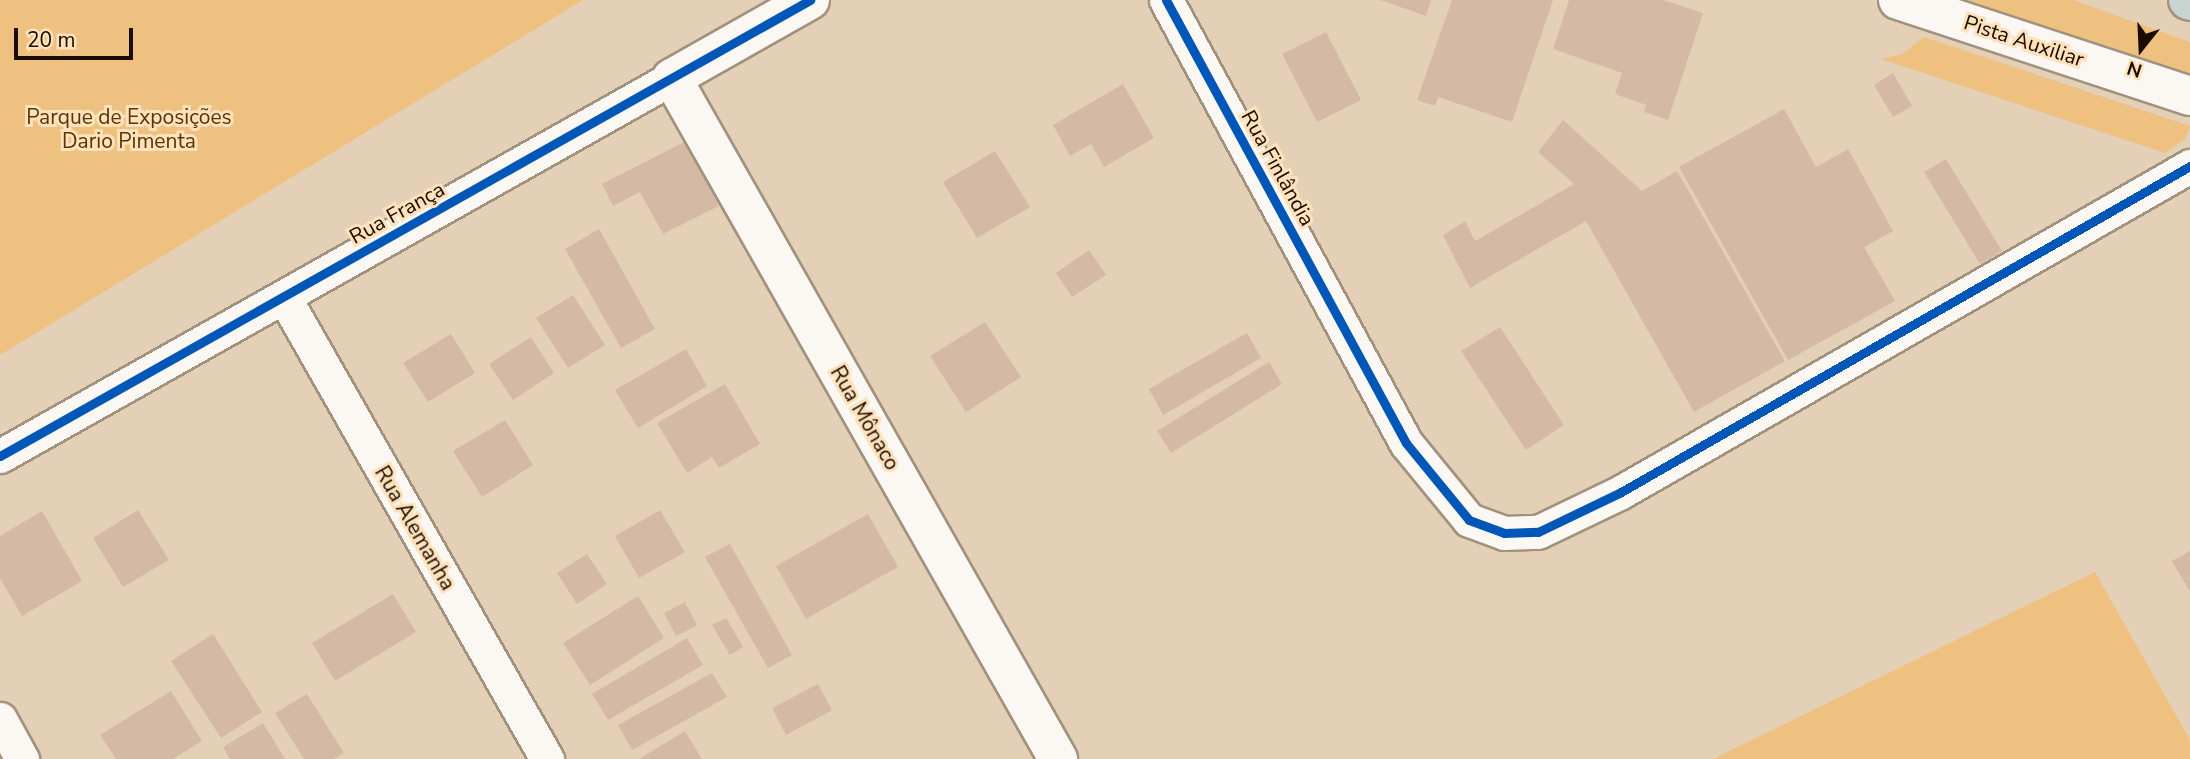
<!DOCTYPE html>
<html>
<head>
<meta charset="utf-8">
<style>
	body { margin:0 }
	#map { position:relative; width:2190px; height:759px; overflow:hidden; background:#e4d0b6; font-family:"Nunito Sans",sans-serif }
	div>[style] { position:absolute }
	.green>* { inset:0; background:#eec180 }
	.building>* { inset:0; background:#d4baa5 }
	.roads { filter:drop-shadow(2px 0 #a1927e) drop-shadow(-2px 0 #a1927e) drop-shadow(0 2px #a1927e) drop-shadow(0 -2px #a1927e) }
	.minor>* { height:33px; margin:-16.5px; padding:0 16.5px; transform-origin:16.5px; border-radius:16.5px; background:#fbf8f4 }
	.tertiary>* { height:38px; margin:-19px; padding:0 19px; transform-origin:19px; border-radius:19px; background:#fbf8f4 }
	.trunk>* { height:38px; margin:-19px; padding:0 19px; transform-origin:19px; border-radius:19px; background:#c7d4d0 }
	.cycleway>* { height:9px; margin:-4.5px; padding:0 4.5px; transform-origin:4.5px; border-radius:4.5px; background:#0057b8 }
	span { translate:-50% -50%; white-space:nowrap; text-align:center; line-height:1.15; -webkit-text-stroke:6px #ffe1bb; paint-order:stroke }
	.street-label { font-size:21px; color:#1a0d00 }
	.park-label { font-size:21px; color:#563805 }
	.north { position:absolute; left:2106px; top:14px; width:70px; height:70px; -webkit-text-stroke:5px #ffe1bb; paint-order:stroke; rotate:198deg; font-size:19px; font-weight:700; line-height:28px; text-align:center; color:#1a0d00 }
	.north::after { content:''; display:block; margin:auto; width:24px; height:32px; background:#1a0d00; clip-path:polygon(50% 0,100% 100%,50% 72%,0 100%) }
	.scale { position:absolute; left:14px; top:28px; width:119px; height:32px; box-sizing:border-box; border:4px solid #1a0d00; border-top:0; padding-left:9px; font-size:21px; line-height:24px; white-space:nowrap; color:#1a0d00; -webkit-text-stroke:5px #ffe1bb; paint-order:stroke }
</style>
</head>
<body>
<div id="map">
	<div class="green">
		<i style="clip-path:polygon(0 0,583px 0,0 355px)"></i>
		<i style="clip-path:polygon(1951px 0,2073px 0,2190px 42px,2190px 85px)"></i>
		<i style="clip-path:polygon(1924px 37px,2190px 126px,2190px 127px,2185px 139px,2165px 153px,1881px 59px,1902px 54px)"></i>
		<i style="clip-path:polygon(2095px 572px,2190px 740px,2190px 759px,1713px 759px)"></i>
	</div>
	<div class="building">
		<i style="clip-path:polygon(1380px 0,1431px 0,1426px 16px)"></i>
		<i style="clip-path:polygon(1452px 0,1553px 0,1512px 122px,1438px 97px,1435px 106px,1417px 100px)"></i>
		<i style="clip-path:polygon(1569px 0,1663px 0,1703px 13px,1668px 120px,1644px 112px,1646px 105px,1615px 94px,1622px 73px,1553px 49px)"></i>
		<i style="clip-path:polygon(1326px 32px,1361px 100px,1317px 122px,1282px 54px)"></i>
		<i style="clip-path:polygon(1893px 73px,1912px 106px,1893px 117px,1874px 85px)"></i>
		<i style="clip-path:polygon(1123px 84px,1154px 138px,1104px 167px,1091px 144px,1070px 156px,1053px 125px)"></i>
		<i style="clip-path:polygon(1784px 109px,1816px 167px,1848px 149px,1893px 231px,1864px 247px,1895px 301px,1788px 360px,1679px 167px)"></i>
		<i style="clip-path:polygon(1563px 120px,1642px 191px,1677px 171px,1785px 361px,1694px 412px,1586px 221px,1470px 288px,1443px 235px,1465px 221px,1475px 241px,1574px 184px,1538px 152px)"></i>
		<i style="clip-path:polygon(686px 141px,719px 206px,663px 234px,640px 192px,613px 206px,602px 184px)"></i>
		<i style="clip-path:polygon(995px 151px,1030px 207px,977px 238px,943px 182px)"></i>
		<i style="clip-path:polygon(1946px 159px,2002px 251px,1980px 264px,1924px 172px)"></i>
		<i style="clip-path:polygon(599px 229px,655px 329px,621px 348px,565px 249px)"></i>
		<i style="clip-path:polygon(1089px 250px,1106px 275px,1072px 297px,1056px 273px)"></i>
		<i style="clip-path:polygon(573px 295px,605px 345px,568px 368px,536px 318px)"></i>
		<i style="clip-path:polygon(985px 322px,1021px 377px,966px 412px,930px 356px)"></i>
		<i style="clip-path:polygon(1500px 327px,1564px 425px,1526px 450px,1461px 351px)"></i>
		<i style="clip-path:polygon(1247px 333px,1261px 358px,1163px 415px,1149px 389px)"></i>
		<i style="clip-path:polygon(451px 334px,475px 373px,428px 402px,403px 363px)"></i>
		<i style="clip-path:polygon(531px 337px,554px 373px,513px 400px,489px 364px)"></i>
		<i style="clip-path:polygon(686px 349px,707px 386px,638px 428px,615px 390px)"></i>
		<i style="clip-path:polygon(1269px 362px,1282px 384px,1171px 453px,1157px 431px)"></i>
		<i style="clip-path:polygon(725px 384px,760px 444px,719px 468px,712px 457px,687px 473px,657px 423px)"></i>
		<i style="clip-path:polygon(505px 420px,533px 465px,482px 497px,453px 451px)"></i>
		<i style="clip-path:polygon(138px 510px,169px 560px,123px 587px,93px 538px)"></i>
		<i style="clip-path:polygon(660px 510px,685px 552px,639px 578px,615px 536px)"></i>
		<i style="clip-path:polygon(42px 511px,82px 581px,22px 616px,0 578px,0 536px)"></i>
		<i style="clip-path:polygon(868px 514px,898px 567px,806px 619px,776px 566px)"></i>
		<i style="clip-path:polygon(730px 544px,792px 655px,768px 668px,705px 557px)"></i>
		<i style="clip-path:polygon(2190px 551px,2190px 592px,2172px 561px)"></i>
		<i style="clip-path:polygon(587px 554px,607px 584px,577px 604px,557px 573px)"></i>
		<i style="clip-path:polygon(393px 594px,416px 632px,335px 681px,312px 643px)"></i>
		<i style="clip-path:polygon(638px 596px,664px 638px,590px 685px,563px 643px)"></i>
		<i style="clip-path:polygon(685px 602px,697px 625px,676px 636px,664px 613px)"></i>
		<i style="clip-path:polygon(726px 618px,743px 647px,730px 655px,712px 625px)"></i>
		<i style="clip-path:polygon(213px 634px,262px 712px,221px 738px,171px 661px)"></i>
		<i style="clip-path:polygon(687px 638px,703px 665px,608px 720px,592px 694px)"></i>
		<i style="clip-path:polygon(712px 673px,727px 697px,632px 750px,618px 725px)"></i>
		<i style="clip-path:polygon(818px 684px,832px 710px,786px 735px,772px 708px)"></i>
		<i style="clip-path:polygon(171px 691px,202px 741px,173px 759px,116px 759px,100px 735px)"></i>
		<i style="clip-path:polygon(307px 694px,344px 753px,334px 759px,304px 759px,275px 713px)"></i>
		<i style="clip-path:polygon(263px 723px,285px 759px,230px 759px,223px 747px)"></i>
		<i style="clip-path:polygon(685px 731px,702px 759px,639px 759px)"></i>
	</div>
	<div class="roads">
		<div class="minor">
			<i style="left:1166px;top:0;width:504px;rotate:61.55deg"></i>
			<i style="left:1406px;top:443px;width:99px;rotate:50.7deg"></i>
			<i style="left:1469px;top:520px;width:37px;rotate:20deg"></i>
			<i style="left:1504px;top:533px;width:34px;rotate:-2deg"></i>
			<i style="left:1538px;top:532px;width:92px;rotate:-25.7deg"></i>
			<i style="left:1621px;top:492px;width:656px;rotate:-29.81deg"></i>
			<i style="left:284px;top:297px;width:532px;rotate:60.35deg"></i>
			<i style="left:0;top:456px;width:771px;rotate:-29.36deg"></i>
			<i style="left:0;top:719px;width:46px;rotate:61.2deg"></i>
		</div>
		<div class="tertiary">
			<i style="left:810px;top:0;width:159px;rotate:150.5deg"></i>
			<i style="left:672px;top:78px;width:783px;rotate:60.45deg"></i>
			<i style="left:1898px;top:0;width:307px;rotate:18.2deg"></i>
		</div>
		<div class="trunk">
			<i style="left:2188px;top:0;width:2px;rotate:27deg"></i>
		</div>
	</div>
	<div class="cycleway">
		<i style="left:1166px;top:0;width:504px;rotate:61.55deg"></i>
		<i style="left:1406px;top:443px;width:99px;rotate:50.7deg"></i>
		<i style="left:1469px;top:520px;width:37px;rotate:20deg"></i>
		<i style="left:1504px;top:533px;width:34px;rotate:-2deg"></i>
		<i style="left:1538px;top:532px;width:92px;rotate:-25.7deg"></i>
		<i style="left:1621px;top:492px;width:656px;rotate:-29.81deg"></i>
		<i style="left:0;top:456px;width:930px;rotate:-29.38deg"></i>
	</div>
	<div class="street-label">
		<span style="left:2024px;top:41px;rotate:18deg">Pista Auxiliar</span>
		<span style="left:1278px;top:168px;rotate:61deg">Rua Finlândia</span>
		<span style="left:397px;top:213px;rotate:-29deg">Rua França</span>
		<span style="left:865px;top:418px;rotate:60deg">Rua Mônaco</span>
		<span style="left:415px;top:528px;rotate:60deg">Rua Alemanha</span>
	</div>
	<div class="park-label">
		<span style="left:129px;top:129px">Parque de Exposições<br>Dario Pimenta</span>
	</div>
	<div class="north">N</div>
	<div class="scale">20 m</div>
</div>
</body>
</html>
